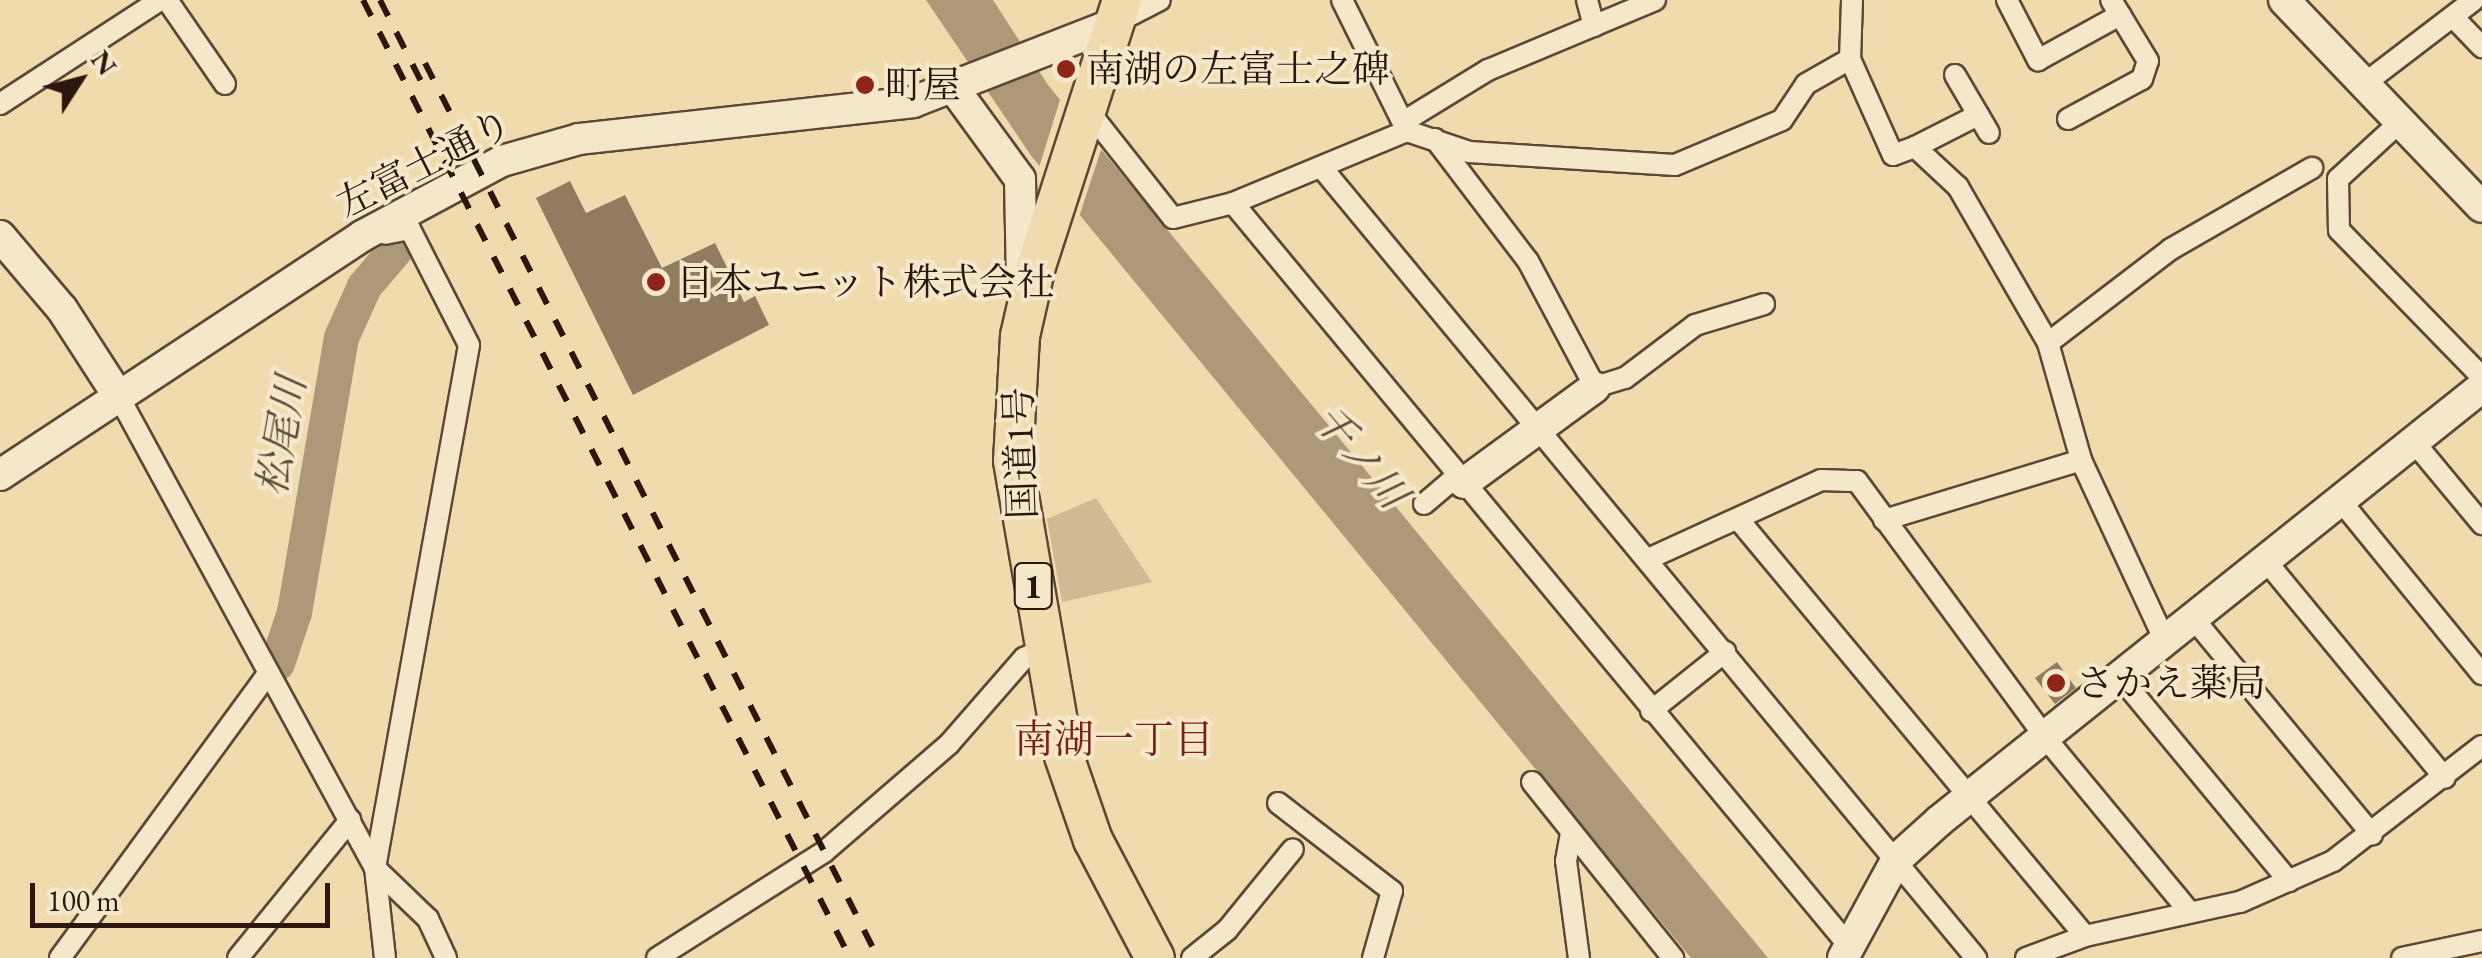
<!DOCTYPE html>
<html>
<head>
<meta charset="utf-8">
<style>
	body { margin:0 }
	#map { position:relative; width:2482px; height:958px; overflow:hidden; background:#efdbae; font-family:"EB Garamond","Noto Serif JP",serif }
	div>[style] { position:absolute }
	.green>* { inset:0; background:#ceba93 }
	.water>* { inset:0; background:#ad9877 }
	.pier>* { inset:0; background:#efdbae }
	.river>* { height:35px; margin:-17.5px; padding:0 17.5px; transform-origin:17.5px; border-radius:17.5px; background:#ad9877 }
	.building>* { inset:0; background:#917c61 }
	.roads { filter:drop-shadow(2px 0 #5d4735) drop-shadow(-2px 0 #5d4735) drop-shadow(0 2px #5d4735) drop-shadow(0 -2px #5d4735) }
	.street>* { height:20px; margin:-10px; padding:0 10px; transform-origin:10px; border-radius:10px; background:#f5e8ca }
	.secondary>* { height:30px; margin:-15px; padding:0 15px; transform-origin:15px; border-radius:15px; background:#f5e8ca }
	.highway>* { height:38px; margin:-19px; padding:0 19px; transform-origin:19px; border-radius:19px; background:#efdbae }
	.rail>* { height:6px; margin-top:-3px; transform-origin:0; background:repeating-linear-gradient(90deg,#2c160d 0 18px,transparent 0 36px) }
	.dots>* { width:28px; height:28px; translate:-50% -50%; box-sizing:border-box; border:5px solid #f5e8ca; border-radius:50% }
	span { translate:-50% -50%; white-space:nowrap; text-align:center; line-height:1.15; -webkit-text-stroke:8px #f5e8ca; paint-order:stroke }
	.shield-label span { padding:2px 8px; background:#f5e8ca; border:2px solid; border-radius:8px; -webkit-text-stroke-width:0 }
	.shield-label { font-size:35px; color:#2c160d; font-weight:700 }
	.poi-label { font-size:38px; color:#2c160d }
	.left { translate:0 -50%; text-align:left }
	.street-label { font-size:38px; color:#2c160d }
	.water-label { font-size:40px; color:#604a37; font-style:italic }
	.neighbourhood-label { font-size:40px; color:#7a1f14 }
	.north { position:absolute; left:30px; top:30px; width:100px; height:100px; -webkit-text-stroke:8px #f5e8ca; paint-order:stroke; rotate:54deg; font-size:28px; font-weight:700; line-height:40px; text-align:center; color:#2c160d }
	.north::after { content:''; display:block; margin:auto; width:35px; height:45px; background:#2c160d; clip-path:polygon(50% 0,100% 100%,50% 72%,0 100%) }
	.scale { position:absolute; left:30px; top:883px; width:300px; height:45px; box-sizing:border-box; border:5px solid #2c160d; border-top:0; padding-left:12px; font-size:30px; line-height:35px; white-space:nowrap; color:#2c160d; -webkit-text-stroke:8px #f5e8ca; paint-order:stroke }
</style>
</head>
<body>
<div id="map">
	<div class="green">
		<i style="clip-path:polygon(1096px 498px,1152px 582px,1062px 602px,1047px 519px)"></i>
	</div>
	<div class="water">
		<i style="clip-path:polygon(926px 0,993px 0,1048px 85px,1768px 958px,1691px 958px,1032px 157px)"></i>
	</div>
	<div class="pier">
		<i style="clip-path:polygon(1062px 93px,1103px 144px,1078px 220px,1038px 171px)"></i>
	</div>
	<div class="river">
		<i style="left:277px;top:663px;width:54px;rotate:-71.6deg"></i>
		<i style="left:294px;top:612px;width:279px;rotate:-80.3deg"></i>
		<i style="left:341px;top:337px;width:56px;rotate:-65.7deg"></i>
		<i style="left:364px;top:286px;width:62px;rotate:-49.6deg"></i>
	</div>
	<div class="building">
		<i style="clip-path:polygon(570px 181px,586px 213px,625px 195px,662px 268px,715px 243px,744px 302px,755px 296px,769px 325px,633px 395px,536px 198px)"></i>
		<i style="clip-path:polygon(2057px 662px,2076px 688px,2055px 704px,2035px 678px)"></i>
	</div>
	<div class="roads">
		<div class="street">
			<i style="left:167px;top:0;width:102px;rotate:55.4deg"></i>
			<i style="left:1342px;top:0;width:146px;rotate:63.6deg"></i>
			<i style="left:1587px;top:0;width:27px;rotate:75deg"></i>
			<i style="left:1852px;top:0;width:59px;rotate:91.9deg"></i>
			<i style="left:1850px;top:59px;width:105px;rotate:65.9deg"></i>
			<i style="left:1893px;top:155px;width:23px;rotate:-20deg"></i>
			<i style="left:1915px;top:147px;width:59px;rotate:42.9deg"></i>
			<i style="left:1958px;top:187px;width:180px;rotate:60deg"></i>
			<i style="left:2048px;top:343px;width:122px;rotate:74.2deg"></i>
			<i style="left:2007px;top:0;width:68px;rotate:62.7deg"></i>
			<i style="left:2038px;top:60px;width:94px;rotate:-28.8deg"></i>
			<i style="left:2453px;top:17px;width:42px;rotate:46deg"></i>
			<i style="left:1117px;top:22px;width:48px;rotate:-27.1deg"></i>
			<i style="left:1955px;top:75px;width:67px;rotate:59.6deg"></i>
			<i style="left:2364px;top:84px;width:138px;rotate:-37.4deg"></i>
			<i style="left:0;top:104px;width:191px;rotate:-33deg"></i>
			<i style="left:1086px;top:108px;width:140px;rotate:51.7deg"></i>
			<i style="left:1173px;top:218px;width:62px;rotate:-14deg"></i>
			<i style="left:1233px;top:203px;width:188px;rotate:-22.5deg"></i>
			<i style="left:1407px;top:131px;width:65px;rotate:18.7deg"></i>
			<i style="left:1469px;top:152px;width:206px;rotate:3.6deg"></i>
			<i style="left:1675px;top:165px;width:116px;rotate:-22.8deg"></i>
			<i style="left:1782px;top:120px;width:43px;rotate:-56.3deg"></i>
			<i style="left:1806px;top:84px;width:51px;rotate:-29.6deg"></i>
			<i style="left:2068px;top:119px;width:84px;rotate:-28.4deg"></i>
			<i style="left:2142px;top:79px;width:19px;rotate:-72deg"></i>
			<i style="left:2148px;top:61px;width:71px;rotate:-121.2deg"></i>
			<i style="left:1403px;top:122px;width:100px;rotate:-31.5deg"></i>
			<i style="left:1488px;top:70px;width:181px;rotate:-22.7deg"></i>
			<i style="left:2400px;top:122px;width:84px;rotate:137.4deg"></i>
			<i style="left:2338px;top:179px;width:51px;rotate:88.9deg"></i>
			<i style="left:2339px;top:230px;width:205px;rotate:45.8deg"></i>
			<i style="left:1435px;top:139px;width:153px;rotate:52.7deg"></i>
			<i style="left:1528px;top:261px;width:143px;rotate:62deg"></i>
			<i style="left:1595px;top:387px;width:31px;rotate:-17deg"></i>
			<i style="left:1625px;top:378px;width:88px;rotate:-37.1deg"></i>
			<i style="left:1695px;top:325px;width:72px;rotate:-16.9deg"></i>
			<i style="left:1915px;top:147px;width:71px;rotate:-26.9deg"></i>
			<i style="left:1322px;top:168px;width:1026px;rotate:50.38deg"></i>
			<i style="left:1233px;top:203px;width:965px;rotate:50.34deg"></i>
			<i style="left:2048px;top:343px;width:155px;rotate:-37.4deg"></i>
			<i style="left:2171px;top:249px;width:163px;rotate:-29.9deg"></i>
			<i style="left:119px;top:397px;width:536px;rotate:61.47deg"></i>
			<i style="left:375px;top:868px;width:74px;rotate:43.9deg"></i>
			<i style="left:428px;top:919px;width:43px;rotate:65.2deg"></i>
			<i style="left:2414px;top:442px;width:107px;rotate:50.3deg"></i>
			<i style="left:2340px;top:500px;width:225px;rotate:50.8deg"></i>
			<i style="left:1424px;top:504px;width:45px;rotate:-40.5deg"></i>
			<i style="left:1738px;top:519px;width:542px;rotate:50.23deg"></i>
			<i style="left:1884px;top:520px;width:206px;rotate:-16.9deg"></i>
			<i style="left:2081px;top:460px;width:197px;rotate:65.1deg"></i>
			<i style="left:1648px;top:559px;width:190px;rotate:-24.5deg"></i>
			<i style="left:1821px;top:480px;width:36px;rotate:2deg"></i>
			<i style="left:1857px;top:481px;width:316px;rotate:53.7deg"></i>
			<i style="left:2044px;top:736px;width:227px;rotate:50.4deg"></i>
			<i style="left:2266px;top:561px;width:281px;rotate:50.5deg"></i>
			<i style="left:2193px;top:618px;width:281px;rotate:50.4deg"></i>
			<i style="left:2120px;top:677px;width:265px;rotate:50.4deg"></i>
			<i style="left:1651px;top:711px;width:95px;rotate:-38.6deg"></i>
			<i style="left:1532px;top:782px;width:226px;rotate:51.3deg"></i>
			<i style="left:1278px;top:803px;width:144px;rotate:37.7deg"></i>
			<i style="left:1392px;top:891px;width:70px;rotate:105.8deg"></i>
			<i style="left:1571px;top:833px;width:28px;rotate:100deg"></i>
			<i style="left:1566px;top:861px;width:98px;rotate:82.4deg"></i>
			<i style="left:60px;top:958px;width:352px;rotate:-53.8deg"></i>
			<i style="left:238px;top:958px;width:178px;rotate:-50.9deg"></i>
			<i style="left:385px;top:958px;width:91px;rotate:-96.3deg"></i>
			<i style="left:375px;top:868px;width:531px;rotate:-79.81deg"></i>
			<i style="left:469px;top:345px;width:130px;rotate:-117deg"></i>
			<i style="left:410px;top:229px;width:25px;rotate:169deg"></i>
			<i style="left:657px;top:958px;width:198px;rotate:-32.4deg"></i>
			<i style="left:824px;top:852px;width:165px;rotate:-40.8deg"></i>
			<i style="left:949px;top:744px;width:114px;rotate:-48.9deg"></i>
			<i style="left:1024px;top:658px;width:22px;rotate:-24deg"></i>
			<i style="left:1192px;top:958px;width:45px;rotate:-38.7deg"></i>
			<i style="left:1227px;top:930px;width:104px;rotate:-50.8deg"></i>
			<i style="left:2026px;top:958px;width:63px;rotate:-20.4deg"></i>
			<i style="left:2085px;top:936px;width:159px;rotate:-12.4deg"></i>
			<i style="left:2240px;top:902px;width:102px;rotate:-23.8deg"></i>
			<i style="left:2333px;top:861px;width:188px;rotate:-37.7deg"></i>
			<i style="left:2402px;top:958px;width:82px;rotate:-12deg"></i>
		</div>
		<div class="secondary">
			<i style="left:2284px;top:0;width:286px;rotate:46.3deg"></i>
			<i style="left:955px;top:90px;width:110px;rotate:53.9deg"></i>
			<i style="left:1020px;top:179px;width:104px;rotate:88.9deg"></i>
			<i style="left:0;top:236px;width:96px;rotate:49.7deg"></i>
			<i style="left:62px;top:309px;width:105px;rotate:57.1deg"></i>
			<i style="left:0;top:475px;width:434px;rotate:-33.4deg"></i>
			<i style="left:362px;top:236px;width:159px;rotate:-28.2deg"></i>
			<i style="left:502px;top:161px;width:80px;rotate:-15.9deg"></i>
			<i style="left:579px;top:139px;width:336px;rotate:-6.3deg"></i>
			<i style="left:913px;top:102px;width:215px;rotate:-21.3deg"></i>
			<i style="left:1464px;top:483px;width:162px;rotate:-36.2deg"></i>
			<i style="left:1843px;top:958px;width:113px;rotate:-61.4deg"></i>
			<i style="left:1897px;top:859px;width:57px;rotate:-42.1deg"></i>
			<i style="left:1939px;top:821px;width:695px;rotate:-38.63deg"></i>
		</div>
		<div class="highway">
			<i style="left:1122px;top:0;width:284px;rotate:107.9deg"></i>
			<i style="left:1035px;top:270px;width:68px;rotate:102.8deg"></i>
			<i style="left:1020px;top:336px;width:125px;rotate:93.2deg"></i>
			<i style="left:1013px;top:461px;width:299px;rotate:80.2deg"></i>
			<i style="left:1064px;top:756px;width:89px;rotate:71deg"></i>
			<i style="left:1093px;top:840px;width:133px;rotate:62.3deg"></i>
		</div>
	</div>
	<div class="rail">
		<i style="left:363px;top:0;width:1075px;rotate:63.05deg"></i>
		<i style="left:380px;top:0;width:95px;rotate:63.2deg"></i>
		<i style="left:425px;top:63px;width:1003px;rotate:63.15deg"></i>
	</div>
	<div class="dots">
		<i style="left:1066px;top:69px;background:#8f2418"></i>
		<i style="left:865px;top:85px;background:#8f2418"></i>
		<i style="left:656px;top:282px;background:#8f2418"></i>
		<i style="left:2056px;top:683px;background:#8f2418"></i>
	</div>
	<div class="shield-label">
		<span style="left:1033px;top:586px">1</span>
	</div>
	<div class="poi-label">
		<span class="left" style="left:1086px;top:69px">南湖の左富士之碑</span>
		<span class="left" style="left:885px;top:85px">町屋</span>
		<span class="left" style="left:676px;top:282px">日本ユニット株式会社</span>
		<span class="left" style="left:2076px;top:683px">さかえ薬局</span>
	</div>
	<div class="street-label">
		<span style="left:424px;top:163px;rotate:-27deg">左富士通り</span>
		<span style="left:1020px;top:453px;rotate:-92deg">国道1号</span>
	</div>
	<div class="water-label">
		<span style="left:281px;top:436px;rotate:-80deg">松尾川</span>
		<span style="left:1361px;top:456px;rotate:50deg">千ノ川</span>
	</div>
	<div class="neighbourhood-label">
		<span style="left:1114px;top:739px">南湖一丁目</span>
	</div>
	<div class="north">N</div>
	<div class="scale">100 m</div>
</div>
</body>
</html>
